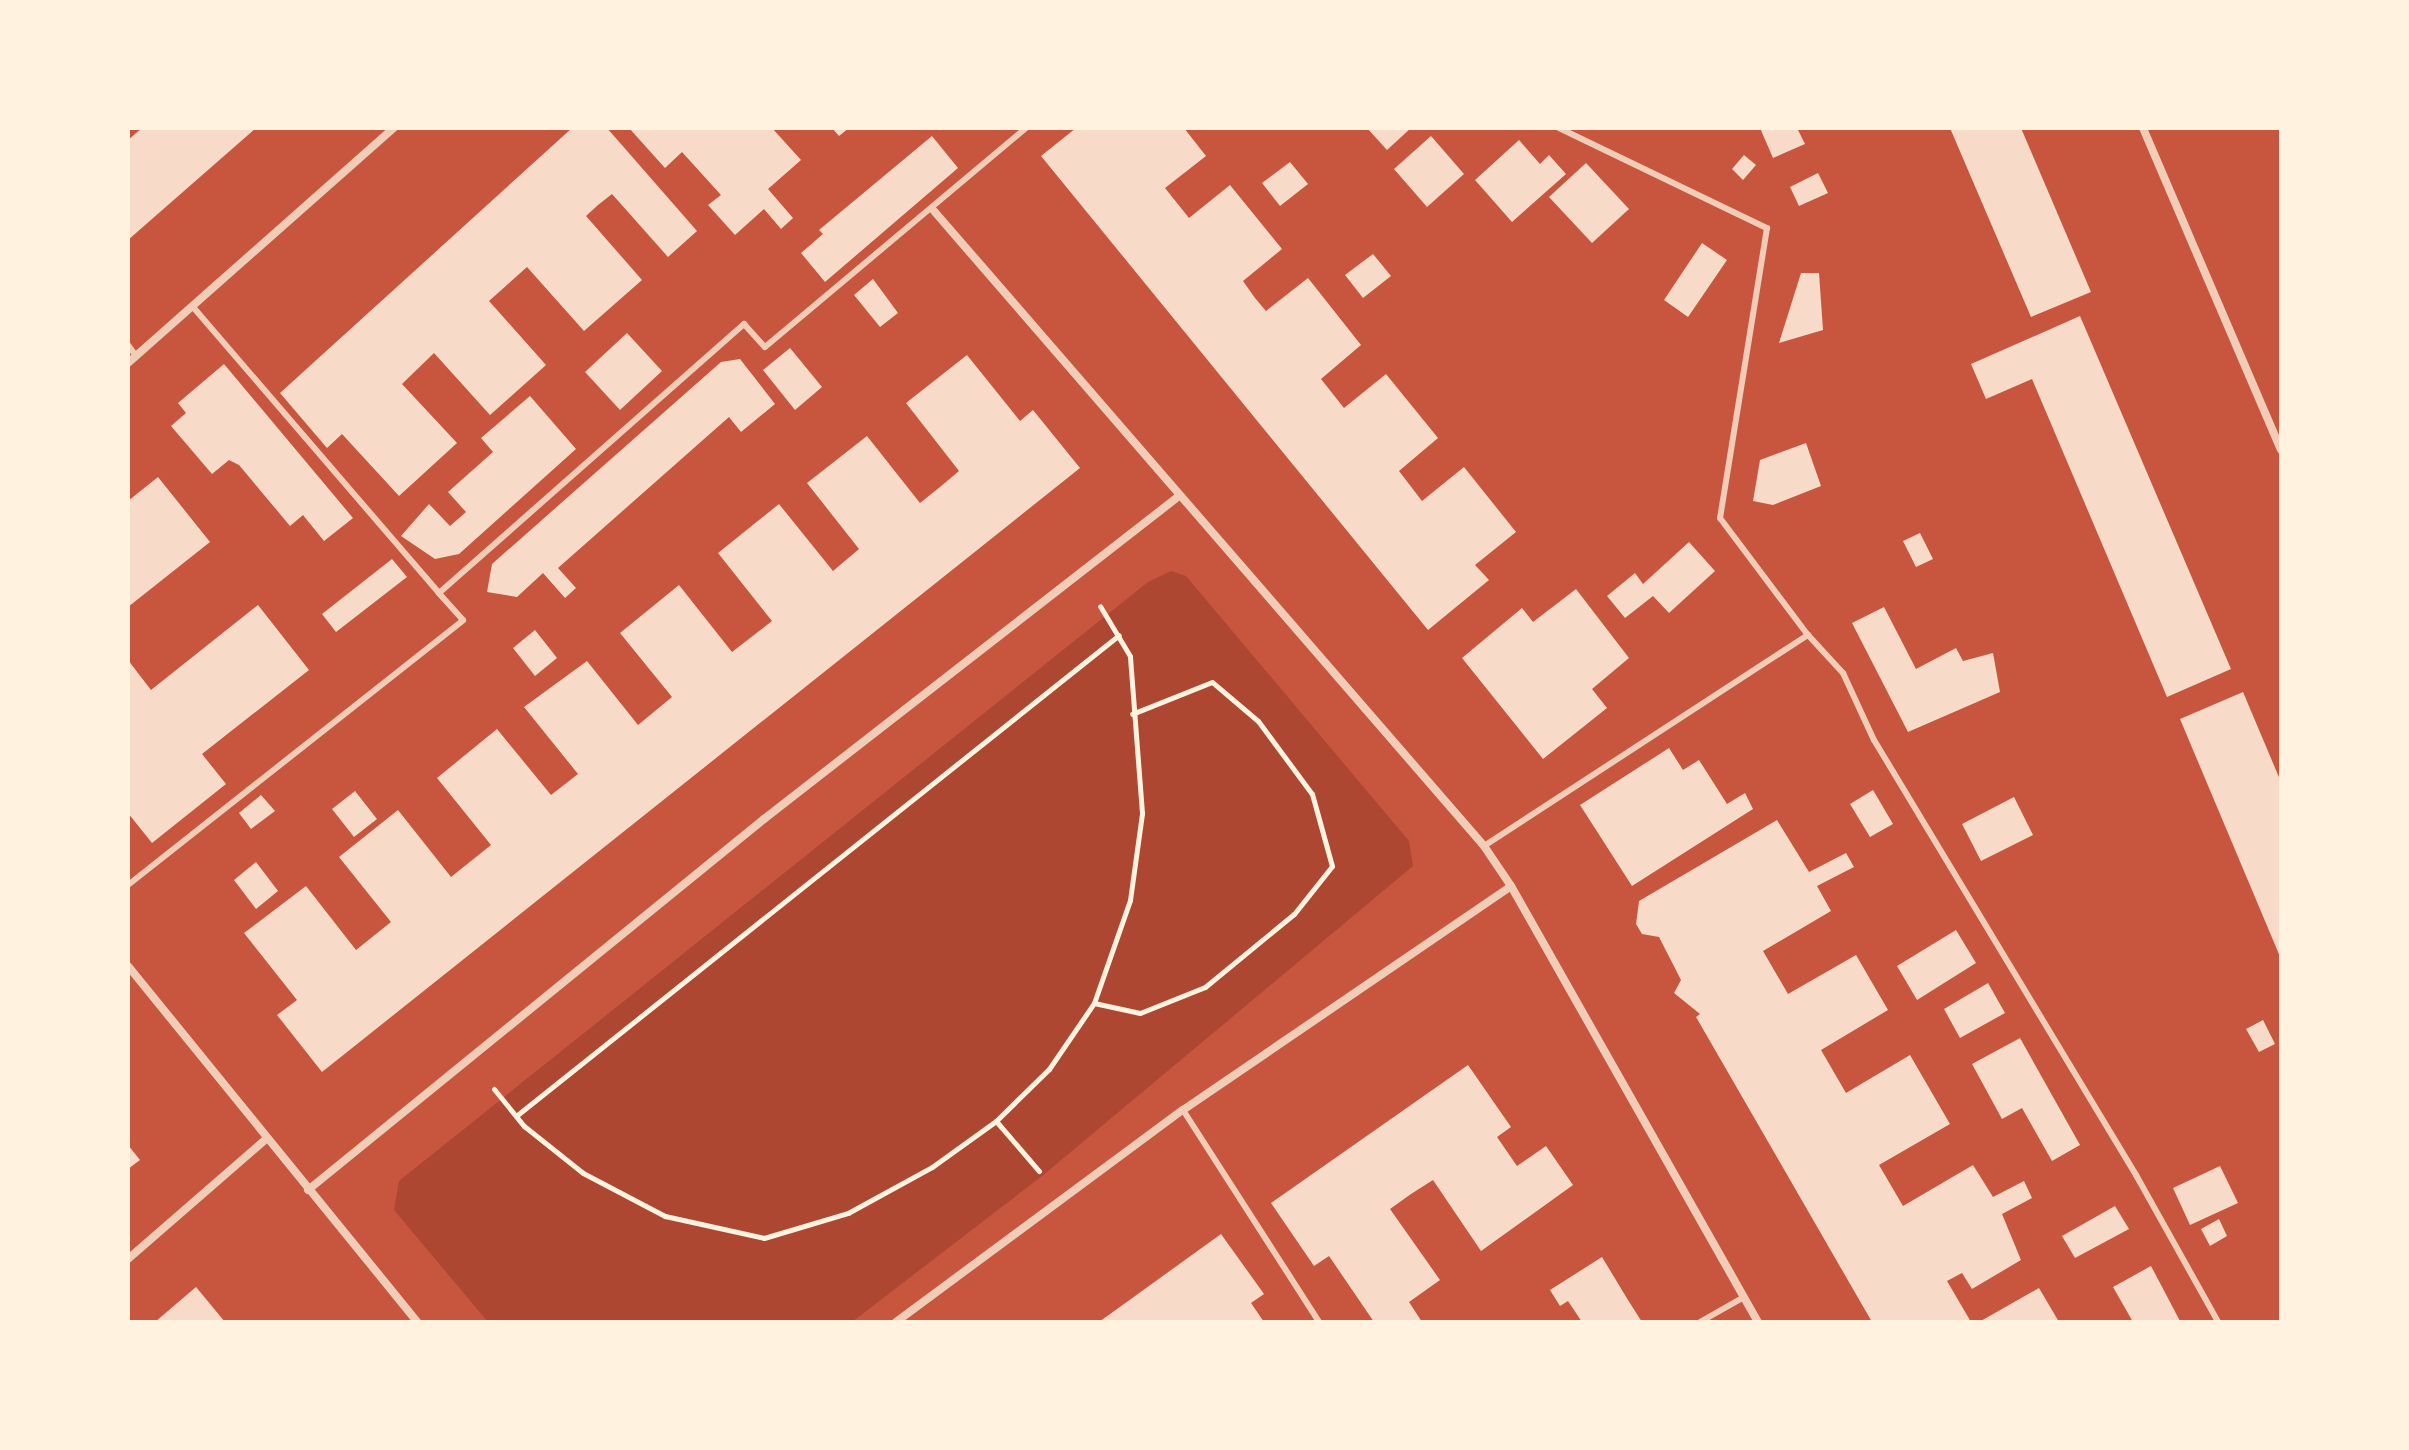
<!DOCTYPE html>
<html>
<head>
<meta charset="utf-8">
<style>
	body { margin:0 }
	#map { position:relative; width:2409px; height:1450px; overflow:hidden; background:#c8553d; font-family:"Fira Sans",sans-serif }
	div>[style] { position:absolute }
	.green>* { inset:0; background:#ae4732 }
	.building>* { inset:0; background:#f7dbc8 }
	.path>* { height:5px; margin:-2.5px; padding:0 2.5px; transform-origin:2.5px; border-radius:2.5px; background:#fff3e0 }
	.service>* { height:6px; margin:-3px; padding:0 3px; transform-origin:3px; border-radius:3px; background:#f1ccb7 }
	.minor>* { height:8px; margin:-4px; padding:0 4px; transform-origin:4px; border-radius:4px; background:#f1ccb7 }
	span { translate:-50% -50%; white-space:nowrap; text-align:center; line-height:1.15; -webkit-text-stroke:6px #fff3e0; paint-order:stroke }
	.frame { position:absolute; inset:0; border:130px solid #fff3e0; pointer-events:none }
</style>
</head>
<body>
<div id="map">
	<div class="green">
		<i style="clip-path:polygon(1171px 571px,1186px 576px,1409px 841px,1413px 866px,1042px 1176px,852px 1322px,488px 1322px,394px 1210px,399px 1181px,1148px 582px)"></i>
	</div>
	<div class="building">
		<i style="clip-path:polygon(142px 128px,256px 128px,128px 240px,128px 140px)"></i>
		<i style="clip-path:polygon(572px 128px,607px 128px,697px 231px,668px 257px,612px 194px,598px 205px,586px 216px,642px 280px,584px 331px,527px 267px,489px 301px,546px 365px,490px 415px,434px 353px,402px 384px,457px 443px,399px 496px,342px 434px,327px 448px,280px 393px)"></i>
		<i style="clip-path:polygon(629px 128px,772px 128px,801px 160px,768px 189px,793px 218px,781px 229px,764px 209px,735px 235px,708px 205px,721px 195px,682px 152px,665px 168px)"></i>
		<i style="clip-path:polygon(832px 128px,849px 128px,839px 136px)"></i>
		<i style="clip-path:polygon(1076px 128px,1184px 128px,1206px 156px,1165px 188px,1189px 218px,1230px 185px,1282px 249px,1243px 281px,1255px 298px,1266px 311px,1308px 278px,1361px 345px,1321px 379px,1344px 408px,1386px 374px,1438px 438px,1399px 471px,1422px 501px,1464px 467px,1516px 532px,1475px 565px,1489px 580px,1428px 630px,1041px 156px)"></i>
		<i style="clip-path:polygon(1367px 128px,1411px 128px,1387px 150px)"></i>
		<i style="clip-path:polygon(1760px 128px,1797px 128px,1805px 144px,1773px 158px)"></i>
		<i style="clip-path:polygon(1950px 128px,2021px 128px,2091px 292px,2031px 317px)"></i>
		<i style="clip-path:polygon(932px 136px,958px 168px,825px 282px,801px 253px,823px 234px,819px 230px)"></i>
		<i style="clip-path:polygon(1431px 136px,1464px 174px,1427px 207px,1394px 169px)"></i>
		<i style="clip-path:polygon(1519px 140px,1540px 164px,1549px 155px,1566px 174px,1512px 222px,1475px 180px)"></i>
		<i style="clip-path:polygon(1744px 155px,1756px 165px,1743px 180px,1732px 169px)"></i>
		<i style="clip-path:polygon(1290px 162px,1308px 184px,1280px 206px,1262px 183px)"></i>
		<i style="clip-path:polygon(1586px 163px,1629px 209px,1592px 243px,1549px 197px)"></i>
		<i style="clip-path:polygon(1818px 173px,1828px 193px,1799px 206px,1790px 187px)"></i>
		<i style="clip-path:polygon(1702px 243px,1727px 260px,1688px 317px,1664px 300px)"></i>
		<i style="clip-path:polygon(1373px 254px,1391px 276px,1363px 298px,1345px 275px)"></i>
		<i style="clip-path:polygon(1801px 273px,1819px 273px,1823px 330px,1779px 343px)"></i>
		<i style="clip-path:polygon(873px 279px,898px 313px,880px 327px,854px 295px)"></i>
		<i style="clip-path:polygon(2080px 316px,2231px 669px,2167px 697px,2032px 379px,1986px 399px,1971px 364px)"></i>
		<i style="clip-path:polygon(627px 333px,662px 371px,620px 410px,585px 372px)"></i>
		<i style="clip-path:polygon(790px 348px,822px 387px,795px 410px,763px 370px)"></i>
		<i style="clip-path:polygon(967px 355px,1020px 421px,1033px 410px,1080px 468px,322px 1072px,277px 1015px,297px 1000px,244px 933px,306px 886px,356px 950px,391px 922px,339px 857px,398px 810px,451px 877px,491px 845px,437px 778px,497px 729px,551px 795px,578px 774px,524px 707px,587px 661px,638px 725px,672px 697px,620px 633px,679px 585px,732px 652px,772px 621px,718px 553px,779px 504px,833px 571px,859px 549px,807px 483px,867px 436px,920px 503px,940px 487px,959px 471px,906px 403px)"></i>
		<i style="clip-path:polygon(740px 359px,775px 404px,741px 432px,729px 417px,558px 568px,576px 588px,565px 598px,543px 573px,517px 597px,487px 592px,492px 564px,721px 362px)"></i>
		<i style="clip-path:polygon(224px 364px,353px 518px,324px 541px,303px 515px,290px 526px,239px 465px,229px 460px,212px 474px,171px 426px,186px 413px,178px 403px)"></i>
		<i style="clip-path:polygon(530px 396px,576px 449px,459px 554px,435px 559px,401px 536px,429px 504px,450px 526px,466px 512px,448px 492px,493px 452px,481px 438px)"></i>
		<i style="clip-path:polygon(1806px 443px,1821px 486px,1773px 505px,1753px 501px,1760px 460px)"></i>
		<i style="clip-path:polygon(158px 477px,210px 542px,128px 607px,128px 501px)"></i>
		<i style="clip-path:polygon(1920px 533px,1933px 559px,1916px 567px,1903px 541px)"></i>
		<i style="clip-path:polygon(1689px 542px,1715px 571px,1669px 613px,1653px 596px,1625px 618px,1607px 596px,1635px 573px,1643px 584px)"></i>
		<i style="clip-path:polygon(392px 559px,407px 577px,336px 632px,322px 614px)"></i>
		<i style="clip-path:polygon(1576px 589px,1629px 658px,1592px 689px,1607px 708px,1543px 759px,1462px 658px,1522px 608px,1533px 622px)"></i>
		<i style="clip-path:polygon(258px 605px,309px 670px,202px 754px,226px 784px,152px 843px,128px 813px,128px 660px,151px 690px)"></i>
		<i style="clip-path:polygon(1884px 607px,1916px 669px,1956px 648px,1963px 661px,1993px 653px,2000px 692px,1908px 732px,1852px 623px)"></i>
		<i style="clip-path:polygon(535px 630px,557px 658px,535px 676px,513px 648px)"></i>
		<i style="clip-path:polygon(2243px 692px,2281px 782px,2281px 959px,2180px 719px)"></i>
		<i style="clip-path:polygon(1669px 748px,1683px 770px,1699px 760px,1727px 804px,1745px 793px,1753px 809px,1632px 886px,1580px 805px)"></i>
		<i style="clip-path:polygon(1873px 790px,1893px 824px,1870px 837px,1850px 804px)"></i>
		<i style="clip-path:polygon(355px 791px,377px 819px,354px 837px,332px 809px)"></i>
		<i style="clip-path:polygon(261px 795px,275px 811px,251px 829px,239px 813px)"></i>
		<i style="clip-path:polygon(2014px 797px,2033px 835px,1981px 861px,1962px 824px)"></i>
		<i style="clip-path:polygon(1777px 820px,1809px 872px,1846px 853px,1854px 867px,1817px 886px,1831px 911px,1763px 951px,1788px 994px,1856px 955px,1888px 1010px,1821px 1050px,1846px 1093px,1910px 1055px,1950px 1124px,1879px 1165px,1903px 1206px,1973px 1165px,1993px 1197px,2024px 1181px,2032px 1198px,2002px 1214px,2021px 1260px,1972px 1289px,1962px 1273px,1947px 1281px,1971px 1322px,1872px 1322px,1696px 1017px,1700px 1014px,1674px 993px,1681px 980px,1659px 937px,1642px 934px,1636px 924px,1639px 901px)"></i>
		<i style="clip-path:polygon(256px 862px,278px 891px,256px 909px,234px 880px)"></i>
		<i style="clip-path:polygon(1956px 930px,1976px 963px,1917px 1000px,1897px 966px)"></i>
		<i style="clip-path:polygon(1988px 983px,2005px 1013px,1960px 1038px,1944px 1009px)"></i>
		<i style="clip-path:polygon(2263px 1020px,2275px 1044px,2259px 1052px,2246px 1029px)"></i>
		<i style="clip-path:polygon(2020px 1038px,2080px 1145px,2052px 1161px,2022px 1108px,2002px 1119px,1972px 1064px)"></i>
		<i style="clip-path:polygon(1468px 1065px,1511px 1127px,1497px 1137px,1517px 1166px,1546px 1146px,1573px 1185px,1481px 1251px,1433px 1180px,1411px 1194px,1390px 1209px,1440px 1280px,1409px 1302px,1422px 1322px,1374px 1322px,1329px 1256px,1314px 1266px,1271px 1203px)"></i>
		<i style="clip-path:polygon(128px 1145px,140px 1160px,128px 1169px)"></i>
		<i style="clip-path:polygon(2220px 1166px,2238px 1203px,2190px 1225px,2173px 1188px)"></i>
		<i style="clip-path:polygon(2115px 1206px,2129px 1229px,2075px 1258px,2062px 1236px)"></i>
		<i style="clip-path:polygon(2219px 1219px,2227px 1236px,2210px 1246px,2201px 1229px)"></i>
		<i style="clip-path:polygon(1221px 1234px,1264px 1294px,1251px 1303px,1264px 1322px,1099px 1322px)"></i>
		<i style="clip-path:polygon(1602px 1257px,1628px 1300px,1642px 1322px,1582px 1322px,1568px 1301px,1560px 1306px,1550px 1290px)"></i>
		<i style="clip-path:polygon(2151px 1266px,2180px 1321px,2179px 1322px,2133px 1322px,2113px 1287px)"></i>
		<i style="clip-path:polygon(196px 1287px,225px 1322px,155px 1322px)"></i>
		<i style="clip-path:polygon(2039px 1288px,2059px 1322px,1979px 1322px)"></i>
	</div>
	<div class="path">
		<i style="left:1094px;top:1003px;width:47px;rotate:12.3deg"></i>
		<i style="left:1140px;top:1013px;width:70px;rotate:-21.8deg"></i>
		<i style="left:1205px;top:987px;width:115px;rotate:-39.4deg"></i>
		<i style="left:1294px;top:914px;width:61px;rotate:-51.6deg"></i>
		<i style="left:1332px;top:866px;width:75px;rotate:-105.5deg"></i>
		<i style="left:1312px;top:794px;width:91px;rotate:-126.5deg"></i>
		<i style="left:1258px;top:721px;width:60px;rotate:-139.7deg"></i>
		<i style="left:1212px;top:682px;width:86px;rotate:158.2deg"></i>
		<i style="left:494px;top:1089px;width:48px;rotate:51deg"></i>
		<i style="left:524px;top:1126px;width:75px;rotate:38.5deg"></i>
		<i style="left:583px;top:1173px;width:93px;rotate:27.7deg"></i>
		<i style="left:665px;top:1216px;width:101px;rotate:12.5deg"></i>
		<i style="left:764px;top:1238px;width:88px;rotate:-16.6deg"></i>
		<i style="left:848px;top:1213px;width:96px;rotate:-28.7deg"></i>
		<i style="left:932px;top:1167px;width:79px;rotate:-35.7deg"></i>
		<i style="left:996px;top:1121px;width:66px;rotate:49.3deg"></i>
		<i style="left:516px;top:1116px;width:771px;rotate:-38.58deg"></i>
		<i style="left:996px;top:1121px;width:74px;rotate:-44.5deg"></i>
		<i style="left:1049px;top:1069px;width:80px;rotate:-55.7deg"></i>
		<i style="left:1094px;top:1003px;width:109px;rotate:-70.7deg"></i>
		<i style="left:1130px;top:900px;width:88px;rotate:-82.1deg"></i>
		<i style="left:1142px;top:813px;width:157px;rotate:-94.4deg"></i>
		<i style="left:1130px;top:656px;width:58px;rotate:-121deg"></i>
	</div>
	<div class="service">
		<i style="left:1559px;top:128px;width:231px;rotate:25.7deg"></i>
		<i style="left:1767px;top:228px;width:294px;rotate:99.2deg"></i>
		<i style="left:1720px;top:518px;width:146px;rotate:53.1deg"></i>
		<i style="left:193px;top:307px;width:377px;rotate:49.3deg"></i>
		<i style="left:439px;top:593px;width:407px;rotate:-41.4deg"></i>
		<i style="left:744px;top:324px;width:31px;rotate:48deg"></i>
		<i style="left:765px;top:347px;width:341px;rotate:-40deg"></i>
		<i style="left:128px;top:345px;width:14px;rotate:54deg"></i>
		<i style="left:1484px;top:846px;width:387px;rotate:-33.1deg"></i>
		<i style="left:1808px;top:635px;width:52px;rotate:47.4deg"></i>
		<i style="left:1843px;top:673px;width:74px;rotate:65.2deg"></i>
		<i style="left:1874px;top:740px;width:508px;rotate:58.94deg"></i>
		<i style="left:2136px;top:1175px;width:168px;rotate:60.8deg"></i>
		<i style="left:128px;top:885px;width:427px;rotate:-38.3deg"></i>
		<i style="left:463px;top:620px;width:36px;rotate:-132deg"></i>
		<i style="left:1183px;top:1110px;width:252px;rotate:57.3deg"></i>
		<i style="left:1700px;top:1322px;width:51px;rotate:-29.6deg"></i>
	</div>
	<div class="minor">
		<i style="left:2143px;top:128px;width:350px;rotate:66.8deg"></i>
		<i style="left:934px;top:211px;width:840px;rotate:49.1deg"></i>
		<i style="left:1484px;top:846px;width:48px;rotate:56deg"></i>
		<i style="left:1511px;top:886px;width:501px;rotate:60.47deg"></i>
		<i style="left:128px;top:363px;width:355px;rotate:-41.5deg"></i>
		<i style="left:128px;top:966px;width:459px;rotate:50.9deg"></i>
		<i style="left:308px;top:1190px;width:588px;rotate:-39.13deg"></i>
		<i style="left:764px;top:819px;width:526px;rotate:-37.89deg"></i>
		<i style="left:128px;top:1259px;width:183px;rotate:-41deg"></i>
		<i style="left:896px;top:1322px;width:357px;rotate:-36.5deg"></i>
		<i style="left:1183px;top:1110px;width:397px;rotate:-34.3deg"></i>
	</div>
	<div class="frame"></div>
</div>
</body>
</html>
